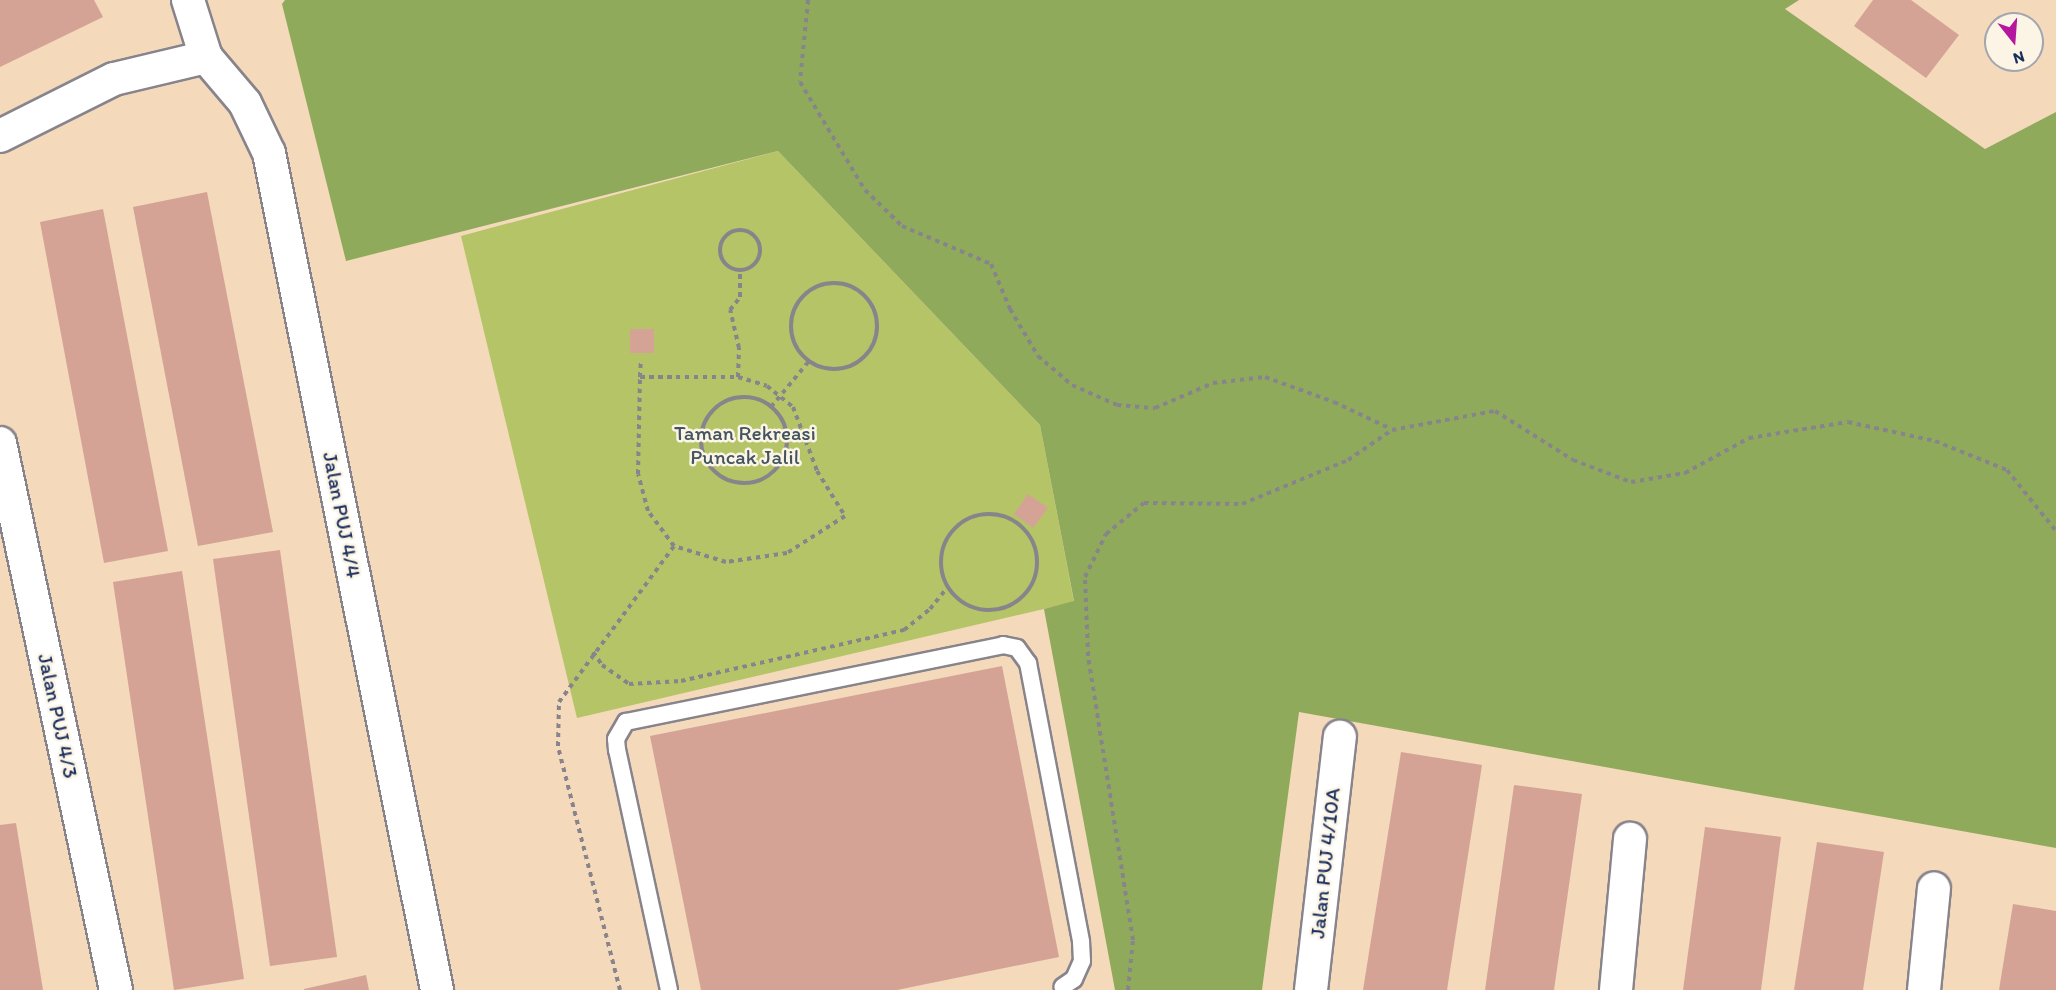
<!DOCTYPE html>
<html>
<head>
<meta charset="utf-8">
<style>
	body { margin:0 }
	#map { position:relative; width:2056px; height:990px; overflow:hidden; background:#f4d9bb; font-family:Itim,sans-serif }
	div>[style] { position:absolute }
	.green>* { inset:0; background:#b4c466 }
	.forest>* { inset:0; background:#8faa5b }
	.building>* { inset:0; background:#d4a396 }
	.path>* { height:4px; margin-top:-2px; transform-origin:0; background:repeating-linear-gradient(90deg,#88848c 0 4.5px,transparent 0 9px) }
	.path>.ring { margin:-2px; padding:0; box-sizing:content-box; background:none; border:4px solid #88848c; border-radius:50% }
	.roads { filter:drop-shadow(2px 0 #88848c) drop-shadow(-2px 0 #88848c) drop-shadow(0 2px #88848c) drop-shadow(0 -2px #88848c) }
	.lane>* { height:16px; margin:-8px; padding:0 8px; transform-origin:8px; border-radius:8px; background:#fff }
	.street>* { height:32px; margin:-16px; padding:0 16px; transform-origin:16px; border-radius:16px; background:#fff }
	span { translate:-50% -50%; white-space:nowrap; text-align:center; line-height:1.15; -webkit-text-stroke:5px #fcf5e5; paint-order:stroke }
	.park-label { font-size:21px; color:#415460 }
	.street-label { font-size:21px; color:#1b2f5e }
	.north { position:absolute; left:1984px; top:12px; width:60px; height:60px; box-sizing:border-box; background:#fcf5e5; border:2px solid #a2a6af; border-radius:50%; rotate:163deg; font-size:16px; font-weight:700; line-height:24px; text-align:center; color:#1b2f5e }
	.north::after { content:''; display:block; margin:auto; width:21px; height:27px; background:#b5179e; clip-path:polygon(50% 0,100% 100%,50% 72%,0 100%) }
</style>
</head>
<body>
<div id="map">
	<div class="green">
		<i style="clip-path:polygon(778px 151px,1040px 425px,1074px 602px,577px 718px,461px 236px)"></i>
	</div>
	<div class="forest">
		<i style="clip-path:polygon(285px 0,1799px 0,1785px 9px,1985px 149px,2056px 112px,2056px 848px,1299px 712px,1262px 990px,1115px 990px,1044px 609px,1074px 601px,1040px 425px,778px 151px,346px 261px,282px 4px)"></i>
	</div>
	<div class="building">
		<i style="clip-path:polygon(0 0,94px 0,103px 17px,0 67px)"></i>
		<i style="clip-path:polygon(1873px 0,1911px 0,1959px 35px,1926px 78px,1854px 26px)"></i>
		<i style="clip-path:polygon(207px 192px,273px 532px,198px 546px,133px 207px)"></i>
		<i style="clip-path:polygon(103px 209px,168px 551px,104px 563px,40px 222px)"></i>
		<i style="clip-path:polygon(630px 329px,654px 329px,654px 353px,630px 353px)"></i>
		<i style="clip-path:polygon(1028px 494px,1048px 508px,1033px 528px,1014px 514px)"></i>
		<i style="clip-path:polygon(280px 550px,337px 957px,270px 966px,213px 559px)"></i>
		<i style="clip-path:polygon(182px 571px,244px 979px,174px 990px,113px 582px)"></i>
		<i style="clip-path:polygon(1002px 666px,1059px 957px,897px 990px,701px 990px,650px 736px)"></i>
		<i style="clip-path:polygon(1401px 752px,1482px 765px,1447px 990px,1363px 990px)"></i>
		<i style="clip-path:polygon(1514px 785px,1582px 794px,1554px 990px,1485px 990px)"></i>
		<i style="clip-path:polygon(16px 823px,43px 990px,0 990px,0 825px)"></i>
		<i style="clip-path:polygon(1705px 827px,1781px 837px,1761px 990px,1683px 990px)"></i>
		<i style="clip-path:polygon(1817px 842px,1884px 852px,1863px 990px,1794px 990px)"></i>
		<i style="clip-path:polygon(2013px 904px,2056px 911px,2056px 990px,1999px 990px)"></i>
		<i style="clip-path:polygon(366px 975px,369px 990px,304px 990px,304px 989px)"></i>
	</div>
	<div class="path">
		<i style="left:808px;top:0;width:82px;rotate:95.6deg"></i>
		<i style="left:800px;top:82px;width:126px;rotate:59deg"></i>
		<i style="left:865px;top:190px;width:52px;rotate:44.2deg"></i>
		<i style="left:902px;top:226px;width:97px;rotate:23.1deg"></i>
		<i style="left:991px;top:264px;width:49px;rotate:67.1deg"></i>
		<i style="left:1010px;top:309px;width:55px;rotate:59.2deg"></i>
		<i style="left:1038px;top:356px;width:45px;rotate:40.5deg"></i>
		<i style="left:1072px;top:385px;width:49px;rotate:24deg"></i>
		<i style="left:1117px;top:405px;width:38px;rotate:5deg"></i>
		<i style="left:1155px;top:408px;width:63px;rotate:-23.3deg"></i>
		<i style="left:1213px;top:383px;width:52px;rotate:-6.6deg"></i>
		<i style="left:1265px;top:377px;width:73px;rotate:19.9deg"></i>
		<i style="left:1334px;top:402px;width:63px;rotate:25.3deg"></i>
		<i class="ring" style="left:720px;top:230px;width:36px;height:36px"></i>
		<i class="ring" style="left:791px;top:283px;width:82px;height:82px"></i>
		<i style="left:640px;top:377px;width:98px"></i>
		<i style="left:738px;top:377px;width:30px;rotate:17deg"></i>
		<i style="left:767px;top:386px;width:33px;rotate:39deg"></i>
		<i style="left:793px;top:407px;width:68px;rotate:69.4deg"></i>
		<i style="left:817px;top:471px;width:53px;rotate:58.1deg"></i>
		<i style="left:845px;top:516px;width:69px;rotate:147.5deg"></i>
		<i style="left:787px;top:553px;width:62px;rotate:171.6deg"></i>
		<i style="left:726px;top:562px;width:54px;rotate:-162.9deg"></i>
		<i style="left:674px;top:546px;width:44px;rotate:-126.6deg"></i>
		<i style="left:648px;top:511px;width:38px;rotate:-105deg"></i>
		<i style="left:638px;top:474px;width:97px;rotate:-88.8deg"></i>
		<i style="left:640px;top:377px;width:18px;rotate:-87deg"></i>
		<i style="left:738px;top:377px;width:29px;rotate:-88deg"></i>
		<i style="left:739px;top:348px;width:39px;rotate:-103deg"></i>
		<i style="left:730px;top:310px;width:16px;rotate:-52deg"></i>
		<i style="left:740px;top:297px;width:26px;rotate:-90deg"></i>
		<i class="ring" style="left:701px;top:397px;width:82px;height:82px"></i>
		<i style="left:771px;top:407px;width:60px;rotate:-50.4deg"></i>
		<i class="ring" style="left:941px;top:514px;width:92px;height:92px"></i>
		<i style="left:593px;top:652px;width:16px;rotate:55deg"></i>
		<i style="left:602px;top:665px;width:33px;rotate:35deg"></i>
		<i style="left:629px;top:684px;width:52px;rotate:-3.3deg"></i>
		<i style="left:681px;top:681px;width:229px;rotate:-12.9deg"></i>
		<i style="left:904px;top:630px;width:33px;rotate:-39deg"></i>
		<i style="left:930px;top:609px;width:27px;rotate:-51deg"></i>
		<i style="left:620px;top:990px;width:252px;rotate:-104.3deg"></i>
		<i style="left:558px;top:746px;width:44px;rotate:-88.7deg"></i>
		<i style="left:559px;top:702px;width:194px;rotate:-53.6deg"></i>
		<i style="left:1128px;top:990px;width:50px;rotate:-84.3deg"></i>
		<i style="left:1133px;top:940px;width:288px;rotate:-99deg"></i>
		<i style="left:1088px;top:656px;width:79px;rotate:-92.2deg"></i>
		<i style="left:1085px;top:577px;width:48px;rotate:-64deg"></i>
		<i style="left:1106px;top:534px;width:49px;rotate:-39.2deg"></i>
		<i style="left:1144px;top:503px;width:98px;rotate:0.6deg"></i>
		<i style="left:1242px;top:504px;width:115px;rotate:-22.5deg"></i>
		<i style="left:1348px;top:460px;width:53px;rotate:-34.3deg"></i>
		<i style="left:1392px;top:430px;width:105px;rotate:-10.5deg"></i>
		<i style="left:1495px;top:411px;width:92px;rotate:32.1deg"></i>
		<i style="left:1573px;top:460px;width:62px;rotate:20.8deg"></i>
		<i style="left:1631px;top:482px;width:55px;rotate:-9.5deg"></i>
		<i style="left:1685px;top:473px;width:73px;rotate:-28.7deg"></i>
		<i style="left:1749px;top:438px;width:100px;rotate:-9.2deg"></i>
		<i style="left:1848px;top:422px;width:89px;rotate:12.3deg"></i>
		<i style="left:1935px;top:441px;width:78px;rotate:21.9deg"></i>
		<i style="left:2007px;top:470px;width:78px;rotate:51.2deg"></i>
	</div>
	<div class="roads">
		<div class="lane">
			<i style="left:669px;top:990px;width:246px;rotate:-102.2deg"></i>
			<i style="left:617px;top:750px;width:11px;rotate:-95deg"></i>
			<i style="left:616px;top:739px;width:20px;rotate:-60deg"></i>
			<i style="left:626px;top:722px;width:385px;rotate:-11.5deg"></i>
			<i style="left:1003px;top:645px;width:14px;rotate:12deg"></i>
			<i style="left:1017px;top:648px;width:19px;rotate:54deg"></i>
			<i style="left:1028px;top:663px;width:284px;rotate:79.2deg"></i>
			<i style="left:1081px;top:942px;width:19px;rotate:87deg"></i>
			<i style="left:1082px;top:961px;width:20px;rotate:114deg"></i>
			<i style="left:1074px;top:979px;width:14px;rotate:146deg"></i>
		</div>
		<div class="street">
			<i style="left:188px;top:0;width:60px;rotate:72.5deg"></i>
			<i style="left:206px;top:57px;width:60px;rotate:49.7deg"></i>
			<i style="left:245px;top:103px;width:55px;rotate:64.4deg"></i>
			<i style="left:269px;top:153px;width:854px;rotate:78.65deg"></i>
			<i style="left:0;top:136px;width:127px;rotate:-26.6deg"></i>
			<i style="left:114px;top:79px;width:95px;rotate:-13.4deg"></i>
			<i style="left:0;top:443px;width:559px;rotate:78.03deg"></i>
			<i style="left:1311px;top:990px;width:255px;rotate:-83.5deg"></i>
			<i style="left:1616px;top:990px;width:152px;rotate:-84.7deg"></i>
			<i style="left:1924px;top:990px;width:102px;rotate:-84.4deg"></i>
		</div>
	</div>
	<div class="park-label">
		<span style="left:745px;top:445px">Taman Rekreasi<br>Puncak Jalil</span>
	</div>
	<div class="street-label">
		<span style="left:342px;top:515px;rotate:79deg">Jalan PUJ 4/4</span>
		<span style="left:58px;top:716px;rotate:78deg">Jalan PUJ 4/3</span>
		<span style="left:1325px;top:863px;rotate:-84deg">Jalan PUJ 4/10A</span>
	</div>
	<div class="north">N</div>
</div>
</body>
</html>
